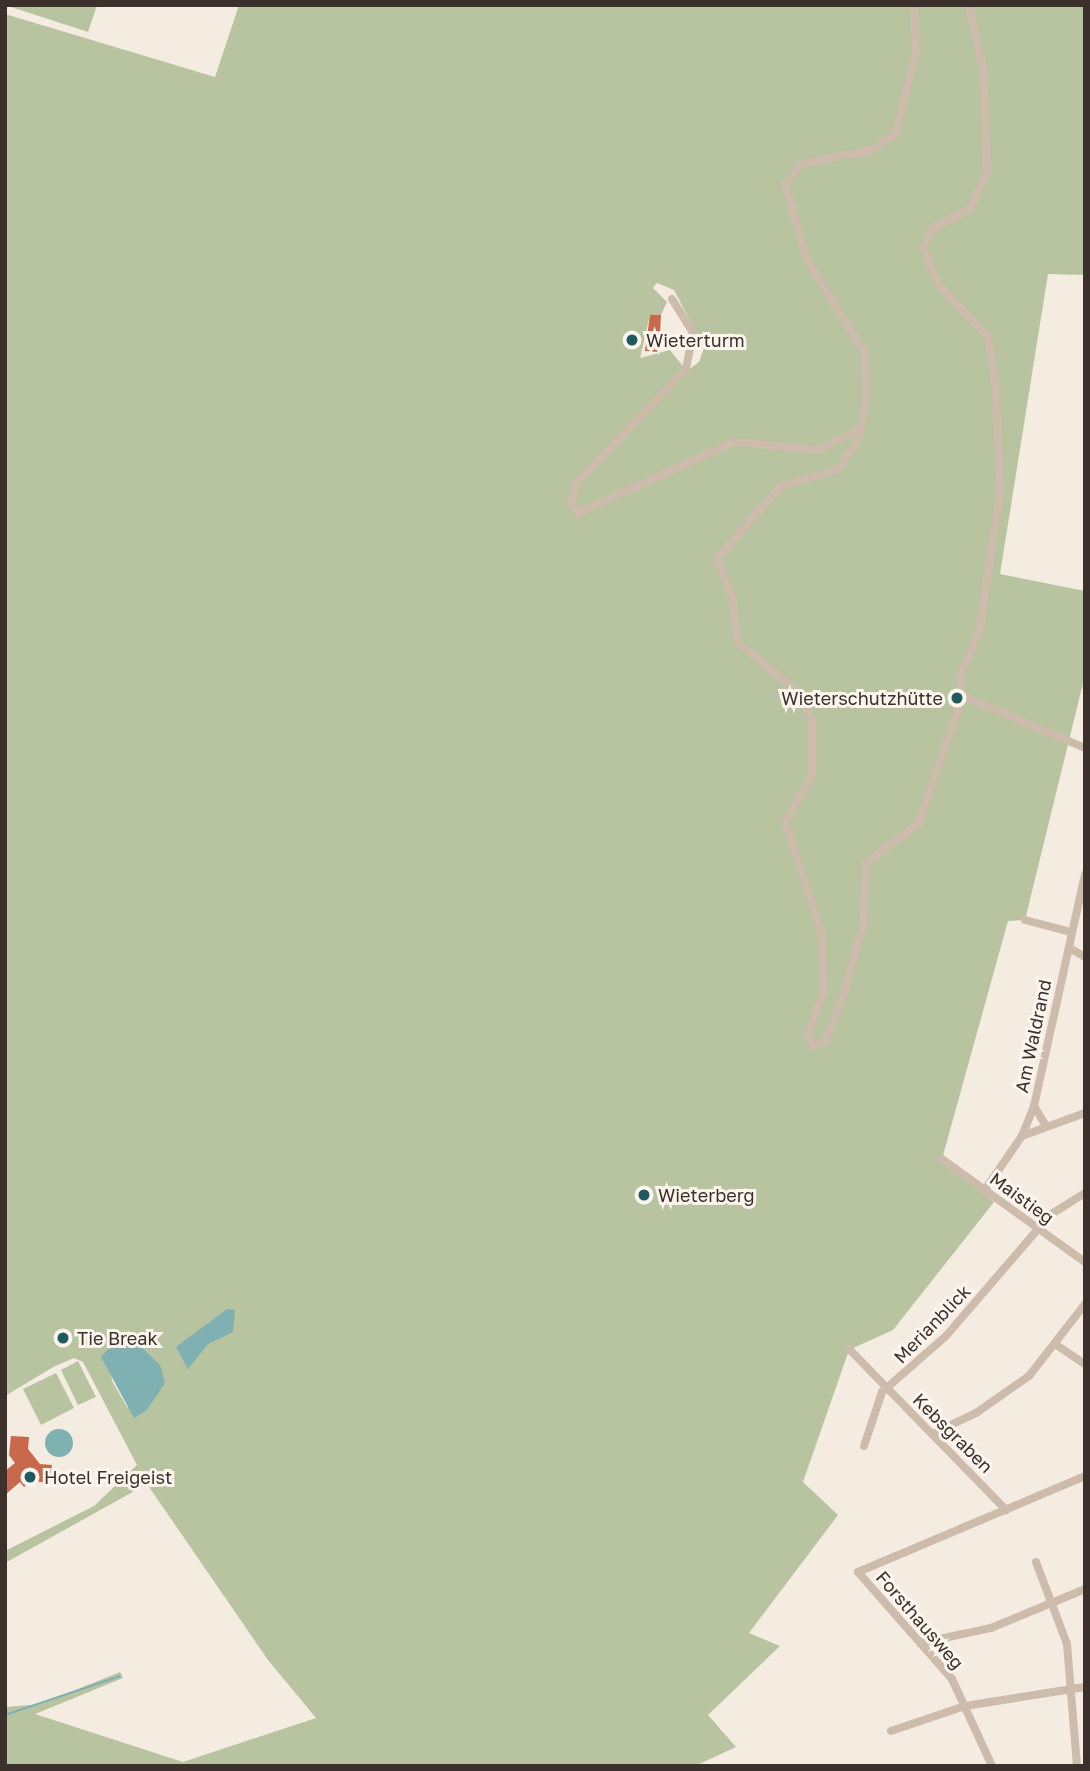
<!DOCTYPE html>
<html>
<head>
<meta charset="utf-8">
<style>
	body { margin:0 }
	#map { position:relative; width:1090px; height:1771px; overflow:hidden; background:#f4ebe1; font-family:"Golos Text",sans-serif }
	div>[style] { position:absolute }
	.green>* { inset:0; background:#b8c4a0 }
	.water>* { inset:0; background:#7fb0b2 }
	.round { border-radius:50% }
	.stream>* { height:2px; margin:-1px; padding:0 1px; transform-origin:1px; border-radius:1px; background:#7fb0b2 }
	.building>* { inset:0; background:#c8694b }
	.street>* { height:8px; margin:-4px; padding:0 4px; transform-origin:4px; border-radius:4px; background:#cdbbac }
	.dots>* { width:19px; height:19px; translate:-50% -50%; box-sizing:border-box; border:4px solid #fbf5ee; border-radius:50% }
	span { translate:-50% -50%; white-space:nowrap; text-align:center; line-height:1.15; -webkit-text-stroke:6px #fbf5ee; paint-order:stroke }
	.poi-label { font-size:18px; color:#3b302b }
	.left { translate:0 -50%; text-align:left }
	.right { translate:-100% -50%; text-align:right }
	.street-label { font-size:18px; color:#3b302b }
	.frame { position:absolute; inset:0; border:7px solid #3b302b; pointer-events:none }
</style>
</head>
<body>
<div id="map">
	<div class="green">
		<i style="clip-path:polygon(5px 5px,97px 5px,88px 32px)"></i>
		<i style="clip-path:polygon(evenodd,239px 5px,1085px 5px,1085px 275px,1048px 274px,1000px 574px,1085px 591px,1085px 675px,1025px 920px,1008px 921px,942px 1159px,994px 1202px,893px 1330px,849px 1350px,803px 1482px,838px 1515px,749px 1633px,780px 1646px,708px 1715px,736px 1747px,695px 1766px,5px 1766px,5px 1707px,41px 1704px,120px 1672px,123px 1678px,35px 1714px,183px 1762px,316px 1718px,268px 1660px,147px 1484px,5px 1563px,5px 1551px,94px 1506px,137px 1465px,83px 1362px,74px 1358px,55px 1366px,5px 1396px,5px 14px,215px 77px,239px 5px,657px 283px,674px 290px,704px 348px,699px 362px,687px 371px,670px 350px,640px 358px,650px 315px,661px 315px,667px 302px,653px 288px,657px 283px,239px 5px,136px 1342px,152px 1401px,147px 1410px,127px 1407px,112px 1381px,108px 1349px,136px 1342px)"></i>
		<i style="clip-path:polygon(78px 1361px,96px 1397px,78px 1405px,61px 1370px)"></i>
		<i style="clip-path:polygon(56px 1373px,74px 1408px,41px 1425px,23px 1389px)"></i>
	</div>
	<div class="water">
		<i style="clip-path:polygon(227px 1309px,235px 1310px,233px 1332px,208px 1344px,188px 1369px,176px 1347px)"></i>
		<i style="clip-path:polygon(136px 1342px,160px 1365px,165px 1383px,147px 1410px,134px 1418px,101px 1357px,108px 1349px)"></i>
		<i class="round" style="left:45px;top:1429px;width:28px;height:28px"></i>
	</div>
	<div class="stream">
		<i style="left:5px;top:1715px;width:121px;rotate:-18.7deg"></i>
	</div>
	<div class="building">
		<i style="clip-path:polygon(650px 315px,661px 315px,659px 352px,645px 351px)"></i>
		<i style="clip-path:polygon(11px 1436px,29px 1437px,28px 1449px,40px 1464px,52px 1465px,50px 1483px,31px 1481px,24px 1487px,20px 1482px,5px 1495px,5px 1471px,15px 1463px,9px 1455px)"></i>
	</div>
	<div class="street">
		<i style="left:914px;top:5px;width:48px;rotate:87.6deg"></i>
		<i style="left:916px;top:53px;width:84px;rotate:104.5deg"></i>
		<i style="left:895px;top:134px;width:29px;rotate:146deg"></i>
		<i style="left:871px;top:150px;width:71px;rotate:168.7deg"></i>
		<i style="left:801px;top:164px;width:26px;rotate:127deg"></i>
		<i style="left:785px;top:185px;width:80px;rotate:73.4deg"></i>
		<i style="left:808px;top:262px;width:107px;rotate:57.9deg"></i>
		<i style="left:865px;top:353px;width:51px;rotate:88.9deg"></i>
		<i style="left:866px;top:404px;width:40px;rotate:103deg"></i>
		<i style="left:857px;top:443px;width:34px;rotate:127deg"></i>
		<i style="left:837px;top:470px;width:58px;rotate:164.1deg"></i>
		<i style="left:781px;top:486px;width:97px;rotate:131.2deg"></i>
		<i style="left:717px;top:559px;width:41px;rotate:68.5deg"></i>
		<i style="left:732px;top:597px;width:46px;rotate:82.6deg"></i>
		<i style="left:738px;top:643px;width:76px;rotate:39.1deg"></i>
		<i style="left:797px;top:691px;width:32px;rotate:62deg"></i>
		<i style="left:812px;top:719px;width:57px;rotate:90deg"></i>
		<i style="left:812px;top:776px;width:52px;rotate:121deg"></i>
		<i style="left:785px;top:821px;width:119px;rotate:71.9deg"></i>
		<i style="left:822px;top:934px;width:60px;rotate:89deg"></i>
		<i style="left:823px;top:994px;width:42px;rotate:111deg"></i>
		<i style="left:808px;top:1033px;width:15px;rotate:70deg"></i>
		<i style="left:813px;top:1047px;width:15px;rotate:-28deg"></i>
		<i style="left:826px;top:1040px;width:47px;rotate:-68.9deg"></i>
		<i style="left:843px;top:996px;width:74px;rotate:-74.3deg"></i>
		<i style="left:863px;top:925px;width:62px;rotate:-87.2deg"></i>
		<i style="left:866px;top:863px;width:65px;rotate:-36.9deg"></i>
		<i style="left:918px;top:824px;width:136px;rotate:-70.6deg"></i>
		<i style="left:672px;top:299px;width:40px;rotate:58deg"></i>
		<i style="left:693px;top:333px;width:37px;rotate:101deg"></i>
		<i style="left:686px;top:369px;width:158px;rotate:134deg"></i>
		<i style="left:576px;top:483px;width:21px;rotate:104deg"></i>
		<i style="left:571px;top:503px;width:12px;rotate:55deg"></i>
		<i style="left:578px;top:513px;width:171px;rotate:-24.5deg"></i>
		<i style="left:734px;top:442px;width:85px;rotate:5.4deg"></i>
		<i style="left:819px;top:450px;width:46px;rotate:-27.1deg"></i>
		<i style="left:963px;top:696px;width:22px;rotate:-98deg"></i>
		<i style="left:960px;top:674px;width:45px;rotate:-65.1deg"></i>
		<i style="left:979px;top:633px;width:142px;rotate:-81.5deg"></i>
		<i style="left:1000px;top:493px;width:106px;rotate:-92.2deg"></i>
		<i style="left:996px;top:387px;width:51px;rotate:-99.1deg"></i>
		<i style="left:988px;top:337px;width:74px;rotate:-133.4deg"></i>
		<i style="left:937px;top:283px;width:37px;rotate:-110deg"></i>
		<i style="left:924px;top:248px;width:22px;rotate:-68deg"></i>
		<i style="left:932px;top:228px;width:42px;rotate:-26.6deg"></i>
		<i style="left:970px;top:209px;width:41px;rotate:-65.3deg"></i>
		<i style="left:987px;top:172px;width:99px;rotate:-91.7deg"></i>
		<i style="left:984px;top:73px;width:70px;rotate:-102.4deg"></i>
		<i style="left:963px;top:696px;width:133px;rotate:23.1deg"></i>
		<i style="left:1025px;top:920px;width:48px;rotate:14.6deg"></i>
		<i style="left:1069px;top:948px;width:18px;rotate:29deg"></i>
		<i style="left:1034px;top:1106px;width:21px;rotate:59deg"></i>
		<i style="left:1022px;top:1136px;width:67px;rotate:-20.1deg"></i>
		<i style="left:942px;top:1159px;width:176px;rotate:35.8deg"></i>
		<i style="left:984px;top:1191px;width:67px;rotate:-55.4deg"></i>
		<i style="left:1022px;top:1136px;width:32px;rotate:-68deg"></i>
		<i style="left:1034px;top:1106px;width:237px;rotate:-77.6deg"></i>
		<i style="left:1055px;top:1344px;width:36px;rotate:34deg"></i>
		<i style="left:849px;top:1349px;width:225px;rotate:45.7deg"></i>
		<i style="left:932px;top:1434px;width:49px;rotate:-25.5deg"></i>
		<i style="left:976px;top:1413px;width:65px;rotate:-34.9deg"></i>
		<i style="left:1029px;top:1376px;width:91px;rotate:-52.1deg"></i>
		<i style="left:864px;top:1446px;width:57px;rotate:-71.6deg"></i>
		<i style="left:882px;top:1392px;width:85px;rotate:-41.2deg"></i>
		<i style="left:946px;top:1336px;width:160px;rotate:-49.3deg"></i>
		<i style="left:1050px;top:1215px;width:41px;rotate:-32.2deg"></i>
		<i style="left:1036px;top:1562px;width:88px;rotate:69.3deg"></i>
		<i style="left:1067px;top:1644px;width:122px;rotate:85.3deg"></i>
		<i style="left:920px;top:1643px;width:73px;rotate:-11.9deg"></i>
		<i style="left:991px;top:1628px;width:102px;rotate:-22.5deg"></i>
		<i style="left:891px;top:1731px;width:78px;rotate:-18.7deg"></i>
		<i style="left:965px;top:1706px;width:121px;rotate:-9deg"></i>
		<i style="left:992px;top:1766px;width:96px;rotate:-114.7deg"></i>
		<i style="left:952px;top:1679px;width:142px;rotate:-131.3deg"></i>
		<i style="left:858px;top:1572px;width:246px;rotate:-22.9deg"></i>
	</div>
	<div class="dots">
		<i style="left:632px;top:340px;background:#1f5a5e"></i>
		<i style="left:957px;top:698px;background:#1f5a5e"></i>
		<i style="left:644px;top:1195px;background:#1f5a5e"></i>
		<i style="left:63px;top:1338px;background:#1f5a5e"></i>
		<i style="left:30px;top:1477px;background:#1f5a5e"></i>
	</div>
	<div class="poi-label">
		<span class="left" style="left:646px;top:340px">Wieterturm</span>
		<span class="right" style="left:943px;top:698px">Wieterschutzhütte</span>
		<span class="left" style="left:658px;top:1195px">Wieterberg</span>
		<span class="left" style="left:77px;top:1338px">Tie Break</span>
		<span class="left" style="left:44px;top:1477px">Hotel Freigeist</span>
	</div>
	<div class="street-label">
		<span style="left:1033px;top:1036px;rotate:-78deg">Am Waldrand</span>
		<span style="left:1022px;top:1198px;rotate:36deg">Maistieg</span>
		<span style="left:932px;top:1324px;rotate:-46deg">Merianblick</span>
		<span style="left:953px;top:1433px;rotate:45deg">Kebsgraben</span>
		<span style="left:920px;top:1620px;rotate:49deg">Forsthausweg</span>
	</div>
	<div class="frame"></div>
</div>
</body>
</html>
